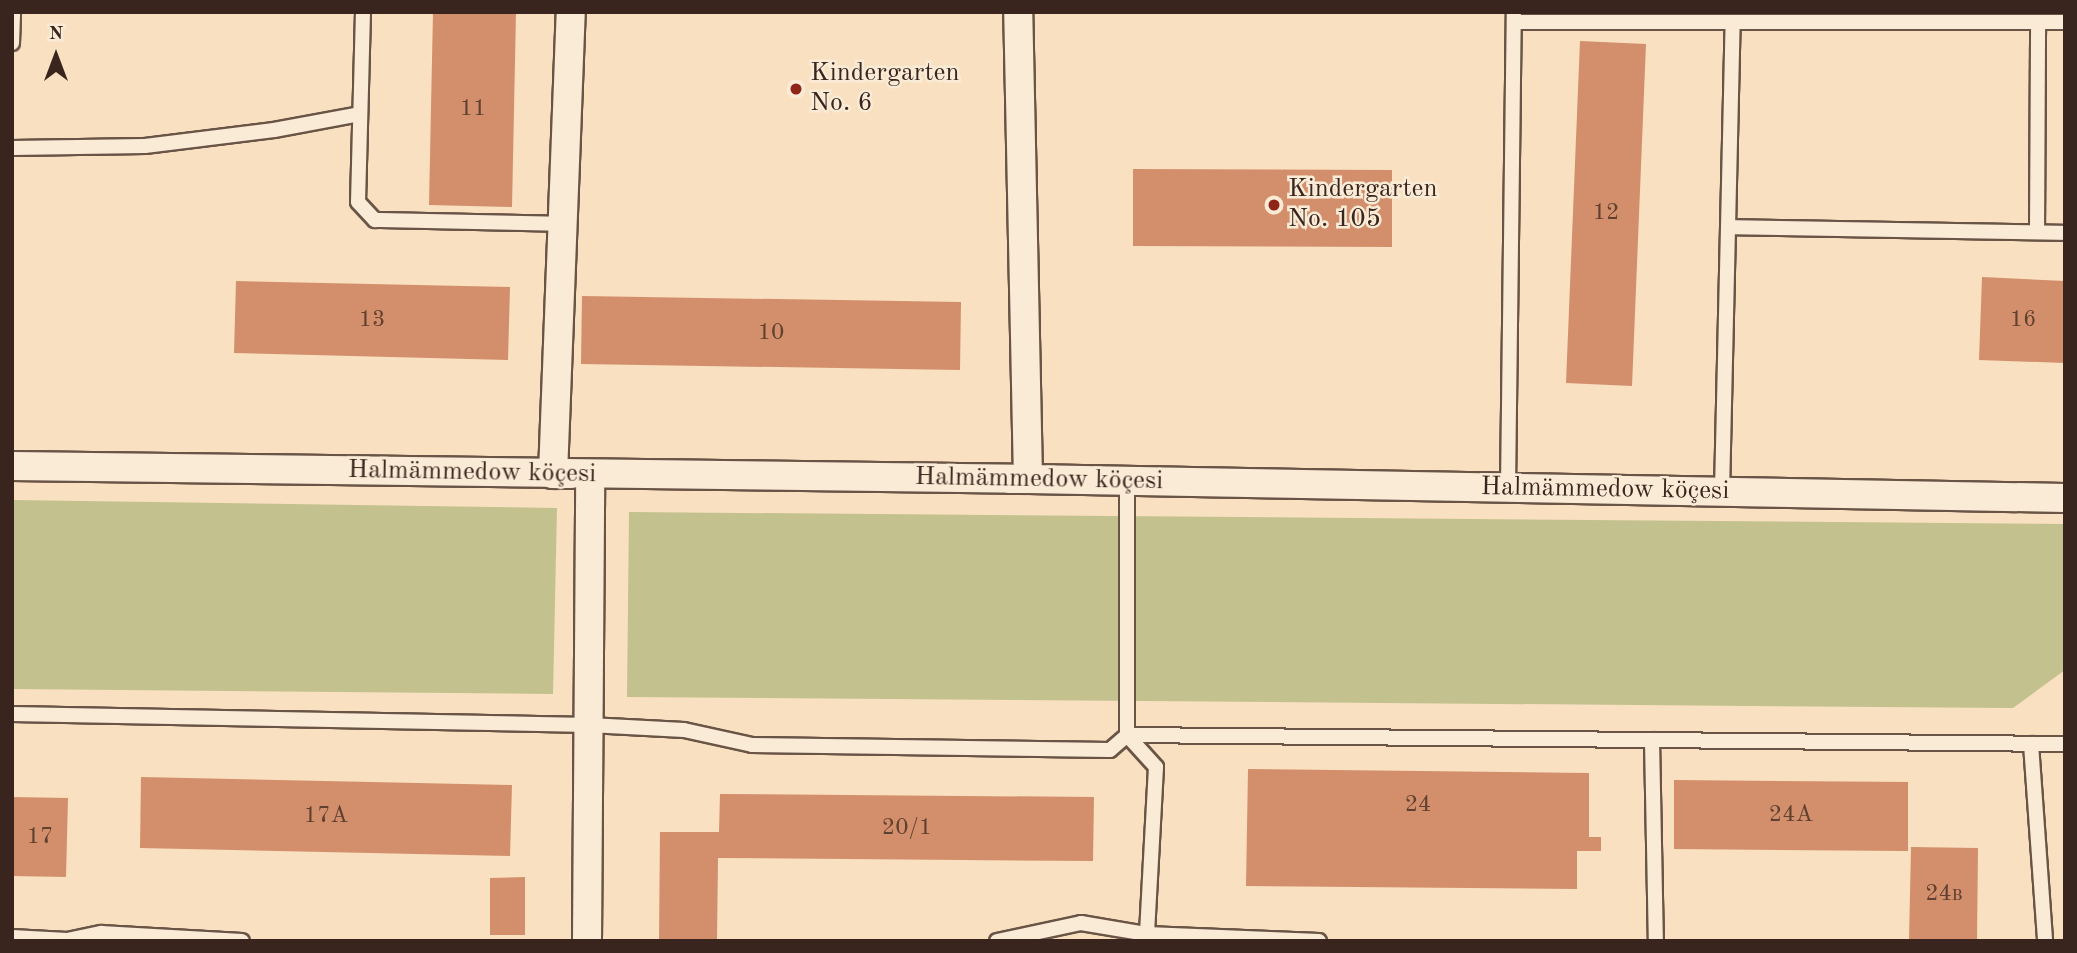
<!DOCTYPE html>
<html>
<head>
<meta charset="utf-8">
<style>
	body { margin:0 }
	#map { position:relative; width:2077px; height:953px; overflow:hidden; background:#f8e0c0; font-family:"Old Standard TT",serif }
	div>[style] { position:absolute }
	.green>* { inset:0; background:#c3c18e }
	.building>* { inset:0; background:#d38f6b }
	.roads { filter:drop-shadow(2px 0 #695446) drop-shadow(-2px 0 #695446) drop-shadow(0 2px #695446) drop-shadow(0 -2px #695446) }
	.lane>* { height:14px; margin:-7px; padding:0 7px; transform-origin:7px; border-radius:7px; background:#faebd6 }
	.street>* { height:28px; margin:-14px; padding:0 14px; transform-origin:14px; border-radius:14px; background:#faebd6 }
	.dots>* { width:19px; height:19px; translate:-50% -50%; box-sizing:border-box; border:4px solid #faebd6; border-radius:50% }
	span { translate:-50% -50%; white-space:nowrap; text-align:center; line-height:1.15; -webkit-text-stroke:5px #faebd6; paint-order:stroke }
	.number-label { font-size:23px; color:#604030 }
	.number-label span { -webkit-text-stroke-width:0 }
	.poi-label { font-size:26px; color:#39251d }
	.left { translate:0 -50%; text-align:left }
	.street-label { font-size:26px; color:#39251d }
	.frame { position:absolute; inset:0; border:14px solid #39251d; pointer-events:none }
	.north { position:absolute; left:21px; top:21px; width:70px; height:70px; -webkit-text-stroke:5px #faebd6; paint-order:stroke; rotate:0deg; font-size:19px; font-weight:700; line-height:28px; text-align:center; color:#39251d }
	.north::after { content:''; display:block; margin:auto; width:24px; height:32px; background:#39251d; clip-path:polygon(50% 0,100% 100%,50% 72%,0 100%) }
</style>
</head>
<body>
<div id="map">
	<div class="green">
		<i style="clip-path:polygon(12px 500px,557px 508px,553px 694px,12px 689px)"></i>
		<i style="clip-path:polygon(629px 512px,2065px 524px,2065px 670px,2013px 708px,627px 697px)"></i>
	</div>
	<div class="building">
		<i style="clip-path:polygon(433px 12px,516px 12px,512px 207px,429px 205px)"></i>
		<i style="clip-path:polygon(1580px 41px,1646px 44px,1632px 386px,1566px 383px)"></i>
		<i style="clip-path:polygon(1133px 169px,1392px 170px,1392px 247px,1133px 246px)"></i>
		<i style="clip-path:polygon(1982px 277px,2065px 281px,2065px 363px,1979px 360px)"></i>
		<i style="clip-path:polygon(236px 281px,510px 287px,508px 360px,234px 353px)"></i>
		<i style="clip-path:polygon(582px 296px,961px 302px,960px 370px,581px 364px)"></i>
		<i style="clip-path:polygon(1248px 769px,1589px 773px,1589px 837px,1601px 837px,1601px 851px,1577px 851px,1577px 889px,1246px 886px)"></i>
		<i style="clip-path:polygon(141px 777px,512px 785px,510px 856px,140px 848px)"></i>
		<i style="clip-path:polygon(1674px 780px,1908px 782px,1908px 851px,1674px 849px)"></i>
		<i style="clip-path:polygon(720px 794px,1094px 797px,1093px 861px,718px 858px,717px 941px,659px 941px,660px 832px,719px 832px)"></i>
		<i style="clip-path:polygon(12px 797px,68px 798px,66px 877px,12px 876px)"></i>
		<i style="clip-path:polygon(1911px 847px,1978px 848px,1977px 941px,1909px 941px)"></i>
		<i style="clip-path:polygon(525px 877px,525px 935px,490px 935px,490px 878px)"></i>
	</div>
	<div class="roads">
		<div class="lane">
			<i style="left:363px;top:12px;width:190px;rotate:91.5deg"></i>
			<i style="left:358px;top:202px;width:25px;rotate:47deg"></i>
			<i style="left:375px;top:220px;width:188px;rotate:1.2deg"></i>
			<i style="left:1514px;top:22px;width:551px"></i>
			<i style="left:12px;top:43px;width:31px;rotate:-88deg"></i>
			<i style="left:12px;top:148px;width:133px;rotate:-0.9deg"></i>
			<i style="left:145px;top:146px;width:130px;rotate:-7.1deg"></i>
			<i style="left:274px;top:130px;width:87px;rotate:-10.5deg"></i>
			<i style="left:1728px;top:227px;width:337px;rotate:1deg"></i>
			<i style="left:2037px;top:232px;width:210px;rotate:-89.7deg"></i>
			<i style="left:1127px;top:482px;width:253px;rotate:90deg"></i>
			<i style="left:1127px;top:735px;width:43px;rotate:47.8deg"></i>
			<i style="left:1156px;top:767px;width:167px;rotate:93.1deg"></i>
			<i style="left:1147px;top:934px;width:172px;rotate:2.3deg"></i>
			<i style="left:1508px;top:488px;width:474px;rotate:-89.3deg"></i>
			<i style="left:1722px;top:492px;width:470px;rotate:-88.7deg"></i>
			<i style="left:12px;top:714px;width:577px;rotate:1.09deg"></i>
			<i style="left:589px;top:725px;width:95px;rotate:3deg"></i>
			<i style="left:684px;top:730px;width:70px;rotate:12.4deg"></i>
			<i style="left:752px;top:745px;width:358px;rotate:0.8deg"></i>
			<i style="left:1110px;top:750px;width:23px;rotate:-41deg"></i>
			<i style="left:1127px;top:735px;width:938px;rotate:0.55deg"></i>
			<i style="left:1652px;top:740px;width:201px;rotate:88.9deg"></i>
			<i style="left:2031px;top:744px;width:197px;rotate:85.9deg"></i>
			<i style="left:12px;top:937px;width:55px;rotate:3.1deg"></i>
			<i style="left:67px;top:940px;width:35px;rotate:-12deg"></i>
			<i style="left:101px;top:933px;width:141px;rotate:3.2deg"></i>
			<i style="left:997px;top:941px;width:86px;rotate:-12.1deg"></i>
			<i style="left:1081px;top:923px;width:67px;rotate:9.5deg"></i>
		</div>
		<div class="street">
			<i style="left:12px;top:466px;width:1016px;rotate:0.73deg"></i>
			<i style="left:1028px;top:479px;width:1037px;rotate:1.05deg"></i>
			<i style="left:571px;top:474px;width:18px;rotate:180deg"></i>
			<i style="left:553px;top:474px;width:462px;rotate:-87.8deg"></i>
			<i style="left:1010px;top:479px;width:18px"></i>
			<i style="left:1028px;top:479px;width:467px;rotate:-91.2deg"></i>
			<i style="left:587px;top:941px;width:466px;rotate:-89.6deg"></i>
		</div>
	</div>
	<div class="dots">
		<i style="left:796px;top:89px;background:#8f2418"></i>
		<i style="left:1274px;top:205px;background:#8f2418"></i>
	</div>
	<div class="number-label">
		<span style="left:473px;top:109px">11</span>
		<span style="left:1606px;top:213px">12</span>
		<span style="left:372px;top:320px">13</span>
		<span style="left:2023px;top:320px">16</span>
		<span style="left:771px;top:333px">10</span>
		<span style="left:1418px;top:805px">24</span>
		<span style="left:1791px;top:815px">24A</span>
		<span style="left:326px;top:816px">17A</span>
		<span style="left:907px;top:828px">20/1</span>
		<span style="left:40px;top:837px">17</span>
		<span style="left:1944px;top:894px">24в</span>
	</div>
	<div class="poi-label">
		<span class="left" style="left:810px;top:89px">Kindergarten<br>No. 6</span>
		<span class="left" style="left:1288px;top:205px">Kindergarten<br>No. 105</span>
	</div>
	<div class="street-label">
		<span style="left:472px;top:473px;rotate:1deg">Halmämmedow köçesi</span>
		<span style="left:1039px;top:480px;rotate:1deg">Halmämmedow köçesi</span>
		<span style="left:1605px;top:490px;rotate:1deg">Halmämmedow köçesi</span>
	</div>
	<div class="frame"></div>
	<div class="north">N</div>
</div>
</body>
</html>
